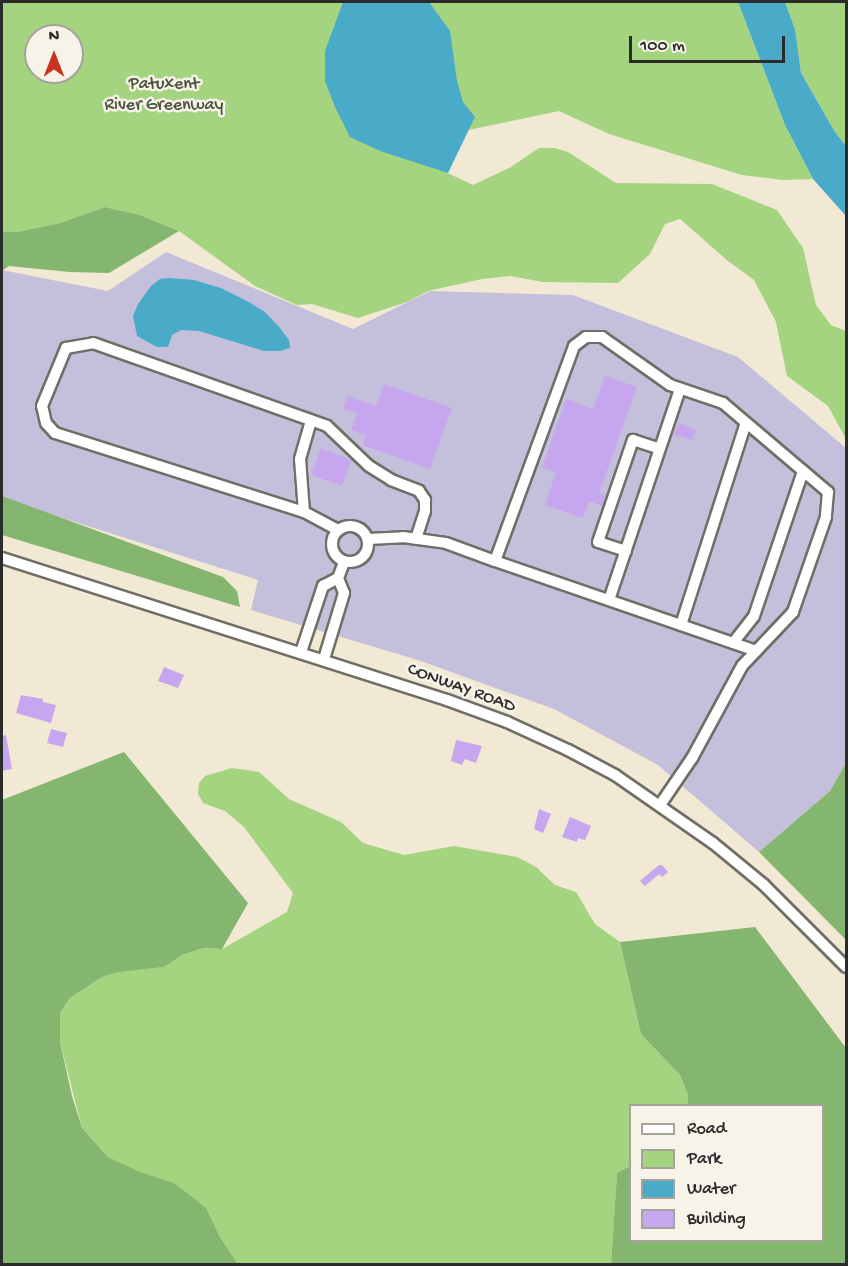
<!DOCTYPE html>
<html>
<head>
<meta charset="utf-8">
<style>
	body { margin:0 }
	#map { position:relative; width:848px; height:1266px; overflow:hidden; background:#f1e9d4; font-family:"Gochi Hand",sans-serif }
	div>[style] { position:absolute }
	.industrial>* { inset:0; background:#c4c0db }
	.green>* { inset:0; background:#a5d481 }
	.forest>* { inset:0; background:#84b66f }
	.water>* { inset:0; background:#49abc8 }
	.building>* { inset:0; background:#c6a7ef }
	.roads { filter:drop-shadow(2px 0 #706e66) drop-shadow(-2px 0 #706e66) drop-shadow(0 2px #706e66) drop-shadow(0 -2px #706e66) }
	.minor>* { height:10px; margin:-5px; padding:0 5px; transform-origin:5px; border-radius:5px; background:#fff }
	.minor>.ring { margin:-5px; padding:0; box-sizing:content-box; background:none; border:10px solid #fff; border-radius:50% }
	span { translate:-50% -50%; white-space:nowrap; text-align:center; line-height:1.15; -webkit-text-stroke:5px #f7f3e8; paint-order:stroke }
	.park-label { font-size:18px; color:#4a5540 }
	.street-label { font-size:18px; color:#2b2b2b }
	.frame { position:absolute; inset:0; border:3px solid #2b2b2b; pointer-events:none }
	.legend { position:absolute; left:629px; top:1104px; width:195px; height:138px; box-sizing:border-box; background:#f7f3e8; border:2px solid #a5a39c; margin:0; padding:8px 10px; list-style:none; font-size:18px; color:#2b2b2b }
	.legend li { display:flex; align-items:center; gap:12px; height:30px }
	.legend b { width:30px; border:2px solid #a5a39c }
	.north { position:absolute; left:24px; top:24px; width:60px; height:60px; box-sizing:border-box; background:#f7f3e8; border:2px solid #a5a39c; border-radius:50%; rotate:0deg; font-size:16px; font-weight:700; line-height:24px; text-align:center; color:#2b2b2b }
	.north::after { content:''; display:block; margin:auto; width:21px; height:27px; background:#c8321e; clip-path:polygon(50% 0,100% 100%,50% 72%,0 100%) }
	.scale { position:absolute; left:629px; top:36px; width:156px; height:27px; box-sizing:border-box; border:3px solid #2b2b2b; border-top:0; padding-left:8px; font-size:18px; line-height:21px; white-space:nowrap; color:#2b2b2b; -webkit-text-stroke:4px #f7f3e8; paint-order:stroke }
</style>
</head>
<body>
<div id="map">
	<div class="industrial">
		<i style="clip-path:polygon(166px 252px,353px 329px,430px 291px,573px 295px,738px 357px,846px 448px,846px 763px,830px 791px,759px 852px,658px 765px,554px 709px,418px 660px,251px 610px,258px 580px,2px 499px,2px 270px,108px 291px)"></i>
	</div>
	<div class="green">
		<i style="clip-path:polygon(evenodd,2px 2px,738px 2px,785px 125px,813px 179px,783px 180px,742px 175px,609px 134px,559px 111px,378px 149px,437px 168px,473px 185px,511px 167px,539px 148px,555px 148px,568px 152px,616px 183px,712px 184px,777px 210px,803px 248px,816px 305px,831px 325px,846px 331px,846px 439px,828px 406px,787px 376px,776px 322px,754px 280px,728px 261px,680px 219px,665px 224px,650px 254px,618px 283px,543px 282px,510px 276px,482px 279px,428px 291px,407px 302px,358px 318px,312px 304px,297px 305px,255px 286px,179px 231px,140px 215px,105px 207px,60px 223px,17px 232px,2px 232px,2px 2px,36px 36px,72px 36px,72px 72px,36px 72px,36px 36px)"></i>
		<i style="clip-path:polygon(785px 2px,846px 2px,846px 146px,835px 132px,801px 73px,795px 29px)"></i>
		<i style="clip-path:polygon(232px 768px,259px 772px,289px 799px,341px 822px,363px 843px,404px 855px,454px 846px,517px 857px,536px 867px,555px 885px,576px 892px,595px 924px,620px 942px,641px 1034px,680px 1075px,688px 1095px,688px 1105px,630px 1106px,630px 1166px,617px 1173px,611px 1264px,238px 1264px,220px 1237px,205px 1208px,108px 1157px,82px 1128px,60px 1042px,60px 1013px,70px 998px,102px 977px,118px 971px,163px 967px,182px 955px,204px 948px,222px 949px,287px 912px,293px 893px,244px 827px,225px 811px,203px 803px,198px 794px,199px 783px,205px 776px)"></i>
	</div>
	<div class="forest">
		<i style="clip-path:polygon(105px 207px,140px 215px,179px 231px,109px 273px,70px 272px,9px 266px,2px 271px,2px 232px,17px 232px,60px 223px)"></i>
		<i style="clip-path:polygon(2px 496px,223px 577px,237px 591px,240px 607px,2px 535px)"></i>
		<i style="clip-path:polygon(124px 752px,248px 903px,222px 949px,204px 948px,182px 955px,164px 967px,118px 972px,102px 977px,70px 998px,60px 1013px,60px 1042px,72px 1096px,82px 1128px,108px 1157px,140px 1172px,174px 1183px,206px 1208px,220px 1237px,238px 1264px,2px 1264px,2px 800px)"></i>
		<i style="clip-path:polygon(846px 763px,846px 940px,759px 852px,830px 791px)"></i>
		<i style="clip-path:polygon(755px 927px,846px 1048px,846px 1264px,611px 1264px,617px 1173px,630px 1166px,630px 1240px,822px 1240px,822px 1106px,688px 1105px,688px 1095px,680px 1075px,641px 1034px,620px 942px)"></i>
	</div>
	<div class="water">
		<i style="clip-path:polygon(343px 2px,429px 2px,450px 31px,457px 81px,463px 102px,475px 117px,448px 173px,380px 151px,350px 137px,335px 107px,325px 81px,325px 51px)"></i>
		<i style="clip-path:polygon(738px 2px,785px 2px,795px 29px,801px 73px,835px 132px,846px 146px,846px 216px,813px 179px,785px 125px)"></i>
		<i style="clip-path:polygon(170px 278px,194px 280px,221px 288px,247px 301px,265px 312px,280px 328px,289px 340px,290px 348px,280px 351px,264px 351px,199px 331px,181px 330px,172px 335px,168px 347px,157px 347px,137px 336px,133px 316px,138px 304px,151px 286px,160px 279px)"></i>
	</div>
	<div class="building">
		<i style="clip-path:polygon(605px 376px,637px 387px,599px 493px,606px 495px,602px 506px,589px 501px,583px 518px,545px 505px,556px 472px,542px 468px,566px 399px,593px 409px)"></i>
		<i style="clip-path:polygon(384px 384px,452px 408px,430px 469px,363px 445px,366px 435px,351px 430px,357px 413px,343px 409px,348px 396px,376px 406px)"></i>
		<i style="clip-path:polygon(678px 423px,696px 430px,692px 440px,674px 434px)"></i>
		<i style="clip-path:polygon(321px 448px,352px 460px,342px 486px,311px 475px)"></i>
		<i style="clip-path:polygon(164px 667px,184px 675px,178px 688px,158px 681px)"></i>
		<i style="clip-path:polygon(21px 695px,43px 699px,43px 702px,56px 705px,51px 723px,16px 713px)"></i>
		<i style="clip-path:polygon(51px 729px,67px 733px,63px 747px,47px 743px)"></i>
		<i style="clip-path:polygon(6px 735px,12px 769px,2px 771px,2px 736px)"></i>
		<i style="clip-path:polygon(456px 740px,482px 746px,476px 763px,465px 759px,462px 765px,451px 761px)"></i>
		<i style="clip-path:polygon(539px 809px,551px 814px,543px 833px,534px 829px)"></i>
		<i style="clip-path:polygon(570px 817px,591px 826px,585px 840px,578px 838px,577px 842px,562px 837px)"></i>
		<i style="clip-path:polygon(659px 865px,662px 865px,668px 872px,662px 877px,659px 874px,645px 886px,640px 881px)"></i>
	</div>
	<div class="roads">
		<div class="minor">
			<i style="left:304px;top:512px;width:53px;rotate:-94.3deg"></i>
			<i style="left:300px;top:459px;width:40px;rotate:-74deg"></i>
			<i class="ring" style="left:332px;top:526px;width:26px;height:26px"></i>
			<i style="left:338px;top:530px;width:38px;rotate:-152deg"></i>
			<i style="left:304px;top:512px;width:261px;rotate:-162.4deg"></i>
			<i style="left:55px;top:433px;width:13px;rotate:-132deg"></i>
			<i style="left:46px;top:423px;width:17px;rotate:-103deg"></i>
			<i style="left:42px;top:406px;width:63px;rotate:-67.5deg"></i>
			<i style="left:66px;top:348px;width:27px;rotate:-10deg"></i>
			<i style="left:93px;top:343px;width:248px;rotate:19.5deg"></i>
			<i style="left:327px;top:426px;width:58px;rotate:43.6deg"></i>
			<i style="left:369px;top:466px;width:26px;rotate:32deg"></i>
			<i style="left:391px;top:480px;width:30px;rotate:21deg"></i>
			<i style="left:419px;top:491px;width:11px;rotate:56deg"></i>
			<i style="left:425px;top:500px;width:11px;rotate:90deg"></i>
			<i style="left:425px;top:511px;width:29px;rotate:108deg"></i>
			<i style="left:368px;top:539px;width:35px;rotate:-3deg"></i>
			<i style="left:403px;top:537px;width:43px;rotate:7.9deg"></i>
			<i style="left:446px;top:543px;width:52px;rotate:20.2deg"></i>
			<i style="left:495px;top:561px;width:229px;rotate:-69.8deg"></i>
			<i style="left:574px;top:346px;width:15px;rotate:-37deg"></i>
			<i style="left:586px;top:337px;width:16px"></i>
			<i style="left:602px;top:337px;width:83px;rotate:35.2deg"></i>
			<i style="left:670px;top:385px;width:56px;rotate:18.8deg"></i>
			<i style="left:723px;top:403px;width:138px;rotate:40.3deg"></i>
			<i style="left:828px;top:492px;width:25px;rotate:95deg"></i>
			<i style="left:826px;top:517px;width:101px;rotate:109.2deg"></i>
			<i style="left:793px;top:612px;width:74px;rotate:133.4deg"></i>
			<i style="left:742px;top:666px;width:105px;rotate:118.5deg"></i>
			<i style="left:692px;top:758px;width:57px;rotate:124.2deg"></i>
			<i style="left:626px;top:551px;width:29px;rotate:-162deg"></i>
			<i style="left:598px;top:542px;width:108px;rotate:-71.1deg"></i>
			<i style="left:633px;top:440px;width:28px;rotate:18deg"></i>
			<i style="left:2px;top:558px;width:467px;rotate:17.7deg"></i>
			<i style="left:447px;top:700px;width:64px;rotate:20.1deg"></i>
			<i style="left:507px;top:722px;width:67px;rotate:24.7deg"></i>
			<i style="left:568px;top:750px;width:53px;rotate:28deg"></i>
			<i style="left:615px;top:775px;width:119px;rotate:34.8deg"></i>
			<i style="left:713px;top:843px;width:66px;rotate:39.5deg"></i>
			<i style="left:764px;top:885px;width:116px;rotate:45deg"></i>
			<i style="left:495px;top:561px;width:276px;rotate:19deg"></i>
			<i style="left:609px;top:600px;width:223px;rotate:-71.4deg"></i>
			<i style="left:681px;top:625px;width:212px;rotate:-72.2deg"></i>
			<i style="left:733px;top:643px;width:34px;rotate:-52deg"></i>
			<i style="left:754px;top:616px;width:153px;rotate:-71.3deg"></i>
			<i style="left:301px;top:652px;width:70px;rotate:-71.6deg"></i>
			<i style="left:323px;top:586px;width:17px;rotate:-28deg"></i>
			<i style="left:324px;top:659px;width:69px;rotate:-73.1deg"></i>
			<i style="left:344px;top:593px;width:16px;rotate:-112deg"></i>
			<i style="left:338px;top:578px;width:17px;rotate:-69deg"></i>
		</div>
	</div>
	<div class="park-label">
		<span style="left:164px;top:96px">Patuxent<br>River Greenway</span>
	</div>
	<div class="street-label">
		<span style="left:461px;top:689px;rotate:20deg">CONWAY ROAD</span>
	</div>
	<div class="frame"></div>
	<ul class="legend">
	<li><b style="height:8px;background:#fff"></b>Road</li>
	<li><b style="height:16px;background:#a5d481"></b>Park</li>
	<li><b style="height:16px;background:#49abc8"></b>Water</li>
	<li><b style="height:16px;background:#c6a7ef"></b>Building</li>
	</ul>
	<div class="north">N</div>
	<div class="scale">100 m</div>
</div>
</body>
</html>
